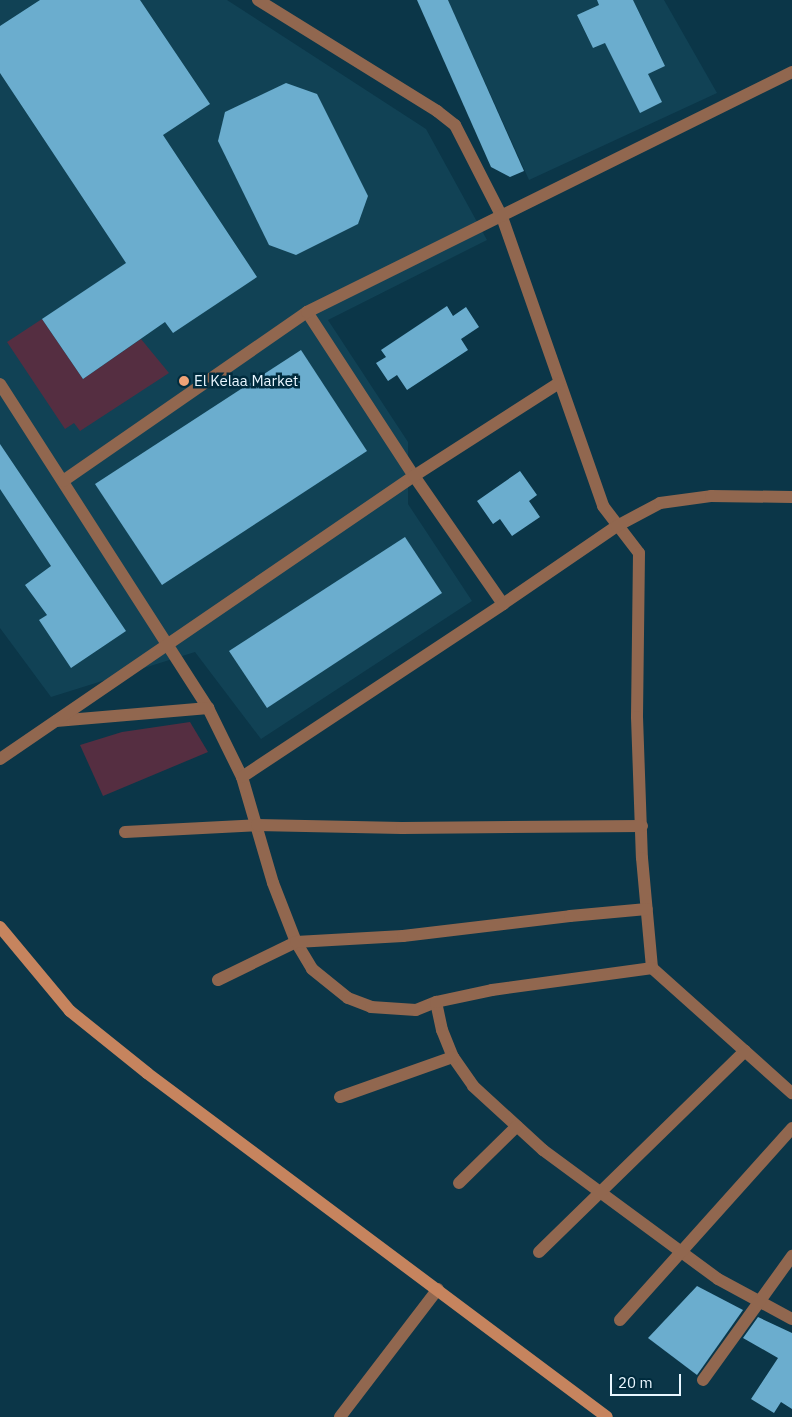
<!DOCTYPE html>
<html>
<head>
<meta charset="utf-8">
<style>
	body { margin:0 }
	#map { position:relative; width:792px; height:1417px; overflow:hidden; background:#0b3648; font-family:"IBM Plex Sans",sans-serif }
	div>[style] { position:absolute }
	.built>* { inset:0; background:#114255 }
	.green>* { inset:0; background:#552e41 }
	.building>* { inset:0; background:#6badce }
	.street>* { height:12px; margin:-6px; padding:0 6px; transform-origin:6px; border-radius:6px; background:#91674f }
	.secondary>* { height:12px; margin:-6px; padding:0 6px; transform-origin:6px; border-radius:6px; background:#c6845e }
	.dots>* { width:14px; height:14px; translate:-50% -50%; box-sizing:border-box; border:2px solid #002b3d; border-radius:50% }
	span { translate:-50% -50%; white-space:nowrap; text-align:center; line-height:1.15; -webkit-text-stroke:5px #002b3d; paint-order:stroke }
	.poi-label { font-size:15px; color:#e9f7ff }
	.left { translate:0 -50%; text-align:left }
	.scale { position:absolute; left:610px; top:1374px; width:71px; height:22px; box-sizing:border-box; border:2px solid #e9f7ff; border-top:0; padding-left:6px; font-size:15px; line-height:18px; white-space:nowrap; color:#e9f7ff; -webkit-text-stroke:4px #002b3d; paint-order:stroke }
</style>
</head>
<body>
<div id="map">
	<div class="built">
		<i style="clip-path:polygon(0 0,227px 0,426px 129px,487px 240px,328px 320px,408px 442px,408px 504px,472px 601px,261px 739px,195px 652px,51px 697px,0 628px)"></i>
		<i style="clip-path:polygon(448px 0,664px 0,717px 93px,529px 180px)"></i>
	</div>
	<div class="green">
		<i style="clip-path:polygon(42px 319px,83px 379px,141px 339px,169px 373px,80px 431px,74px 423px,65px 429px,7px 342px)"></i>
		<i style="clip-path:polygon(190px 722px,208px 752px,103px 796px,80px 745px,122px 732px)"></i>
	</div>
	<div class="building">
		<i style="clip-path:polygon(40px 0,140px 0,210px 104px,163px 135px,257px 277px,173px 333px,165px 322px,83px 379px,42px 319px,126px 263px,0 73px,0 26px)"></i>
		<i style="clip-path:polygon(417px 0,448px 0,524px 171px,510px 177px,491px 167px)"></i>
		<i style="clip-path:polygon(597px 0,633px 0,665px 66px,648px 74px,662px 102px,640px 113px,605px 43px,593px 48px,577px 15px,599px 5px)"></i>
		<i style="clip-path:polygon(286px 83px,317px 94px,368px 196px,358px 224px,296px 255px,269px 245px,218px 141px,225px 112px)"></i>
		<i style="clip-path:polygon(447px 306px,453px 316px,466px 307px,479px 327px,461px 339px,468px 350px,407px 390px,397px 375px,388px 381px,376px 363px,386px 357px,381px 350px)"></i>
		<i style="clip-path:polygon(301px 350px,367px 451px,162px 585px,95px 484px)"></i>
		<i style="clip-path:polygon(0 444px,126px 631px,71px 668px,39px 620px,47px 615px,25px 585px,51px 566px,0 489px)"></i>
		<i style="clip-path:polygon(520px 471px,537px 495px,529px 501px,540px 517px,512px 536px,500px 519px,493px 524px,477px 501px)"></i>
		<i style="clip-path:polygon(405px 537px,442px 593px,267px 708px,229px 651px)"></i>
		<i style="clip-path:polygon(697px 1286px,743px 1310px,697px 1375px,648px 1338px)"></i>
		<i style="clip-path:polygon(758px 1317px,792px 1333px,792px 1409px,781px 1402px,774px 1413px,751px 1399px,778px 1358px,743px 1338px)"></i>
	</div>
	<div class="street">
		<i style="left:258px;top:0;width:211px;rotate:31.8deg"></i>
		<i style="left:437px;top:111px;width:23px;rotate:38deg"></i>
		<i style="left:455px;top:125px;width:103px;rotate:62.9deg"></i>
		<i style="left:502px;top:217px;width:306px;rotate:70.7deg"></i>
		<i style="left:603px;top:506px;width:59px;rotate:52.5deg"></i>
		<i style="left:639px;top:553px;width:164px;rotate:90.7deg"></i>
		<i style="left:637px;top:717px;width:141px;rotate:88deg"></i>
		<i style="left:642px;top:858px;width:110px;rotate:84.8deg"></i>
		<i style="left:652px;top:968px;width:188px;rotate:41.8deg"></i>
		<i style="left:307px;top:312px;width:196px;rotate:56.9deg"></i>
		<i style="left:414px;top:476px;width:156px;rotate:55.2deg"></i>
		<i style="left:0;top:384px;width:385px;rotate:57.3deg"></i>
		<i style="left:208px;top:708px;width:77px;rotate:63.8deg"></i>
		<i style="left:242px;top:777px;width:110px;rotate:73.7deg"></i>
		<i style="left:273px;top:883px;width:63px;rotate:68.7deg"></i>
		<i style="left:296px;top:942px;width:31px;rotate:59deg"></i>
		<i style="left:312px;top:969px;width:46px;rotate:38.9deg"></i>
		<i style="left:348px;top:998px;width:25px;rotate:21deg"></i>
		<i style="left:371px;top:1007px;width:45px;rotate:3.8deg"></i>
		<i style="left:416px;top:1010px;width:22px;rotate:-22deg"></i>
		<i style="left:436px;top:1002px;width:29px;rotate:78deg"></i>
		<i style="left:442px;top:1030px;width:29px;rotate:68deg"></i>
		<i style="left:453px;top:1057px;width:35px;rotate:55deg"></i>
		<i style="left:473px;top:1086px;width:95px;rotate:42.4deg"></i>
		<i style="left:543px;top:1150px;width:217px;rotate:36.4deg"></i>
		<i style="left:718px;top:1279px;width:84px;rotate:28.4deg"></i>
		<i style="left:63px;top:481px;width:297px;rotate:-34.7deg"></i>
		<i style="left:307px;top:312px;width:541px;rotate:-26.33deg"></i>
		<i style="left:56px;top:721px;width:153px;rotate:-4.9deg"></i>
		<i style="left:0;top:759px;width:501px;rotate:-34.36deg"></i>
		<i style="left:414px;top:476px;width:172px;rotate:-32.7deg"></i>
		<i style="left:242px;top:777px;width:313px;rotate:-33.5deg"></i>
		<i style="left:503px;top:604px;width:138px;rotate:-34.4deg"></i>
		<i style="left:617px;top:526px;width:49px;rotate:-28.1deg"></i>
		<i style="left:660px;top:503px;width:51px;rotate:-7.8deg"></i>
		<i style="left:711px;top:496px;width:81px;rotate:0.7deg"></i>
		<i style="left:125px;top:832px;width:132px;rotate:-3deg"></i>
		<i style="left:257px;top:825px;width:145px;rotate:1.2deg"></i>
		<i style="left:402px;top:828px;width:240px;rotate:-0.5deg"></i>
		<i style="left:218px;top:980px;width:87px;rotate:-26deg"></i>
		<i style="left:296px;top:942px;width:107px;rotate:-3.2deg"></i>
		<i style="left:403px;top:936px;width:168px;rotate:-6.8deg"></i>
		<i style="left:570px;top:916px;width:77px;rotate:-5.2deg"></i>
		<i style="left:436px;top:1002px;width:57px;rotate:-12.1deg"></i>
		<i style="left:492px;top:990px;width:162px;rotate:-7.8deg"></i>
		<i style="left:340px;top:1097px;width:120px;rotate:-19.5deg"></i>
		<i style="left:459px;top:1183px;width:81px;rotate:-44.5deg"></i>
		<i style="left:539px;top:1252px;width:288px;rotate:-44.3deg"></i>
		<i style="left:620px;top:1320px;width:258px;rotate:-48.1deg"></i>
		<i style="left:703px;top:1380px;width:153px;rotate:-54.3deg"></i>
		<i style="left:340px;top:1417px;width:161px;rotate:-52.6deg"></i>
	</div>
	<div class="secondary">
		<i style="left:0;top:927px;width:109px;rotate:50.2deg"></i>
		<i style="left:70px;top:1011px;width:99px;rotate:38.8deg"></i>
		<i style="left:147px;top:1073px;width:574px;rotate:36.79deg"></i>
	</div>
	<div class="dots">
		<i style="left:184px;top:381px;background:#efa377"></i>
	</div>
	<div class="poi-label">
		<span class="left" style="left:194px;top:381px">El Kelaa Market</span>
	</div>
	<div class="scale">20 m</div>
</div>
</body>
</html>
